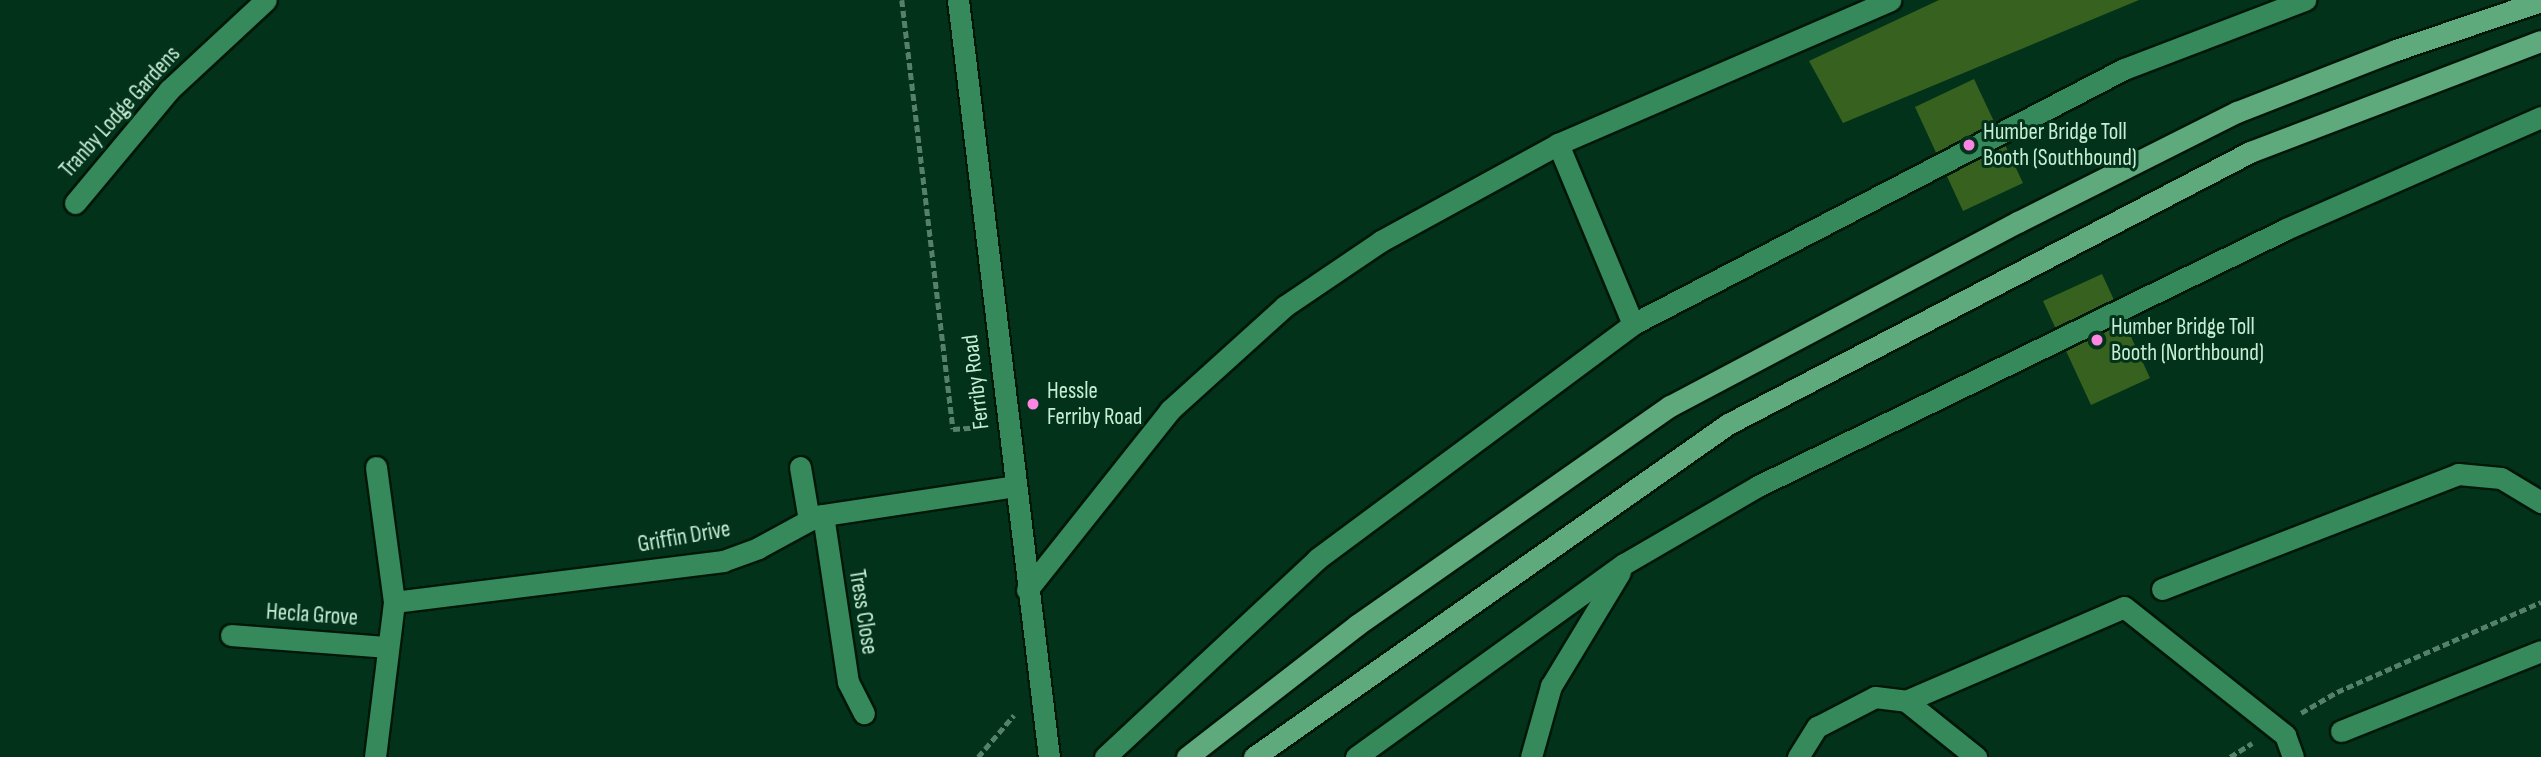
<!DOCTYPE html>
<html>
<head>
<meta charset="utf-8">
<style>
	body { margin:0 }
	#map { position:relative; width:2541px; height:757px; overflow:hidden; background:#03321b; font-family:"Sofia Sans Condensed",sans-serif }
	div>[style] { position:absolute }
	.building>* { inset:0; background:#37611e }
	.path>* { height:4.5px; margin-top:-2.25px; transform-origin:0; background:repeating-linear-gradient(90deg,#568169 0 7px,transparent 0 10.5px) }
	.roads { filter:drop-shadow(2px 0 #001709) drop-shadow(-2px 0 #001709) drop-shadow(0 2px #001709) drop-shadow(0 -2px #001709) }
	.minor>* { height:21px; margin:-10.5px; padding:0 10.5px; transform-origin:10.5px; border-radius:10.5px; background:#36895b }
	.highway>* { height:21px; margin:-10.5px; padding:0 10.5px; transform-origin:10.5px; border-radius:10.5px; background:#5faa7d }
	.dots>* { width:19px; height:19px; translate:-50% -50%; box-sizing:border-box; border:4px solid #03321b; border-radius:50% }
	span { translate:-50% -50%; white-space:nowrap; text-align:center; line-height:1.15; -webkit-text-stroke:6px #03321b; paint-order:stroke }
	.street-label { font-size:23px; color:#c7eed4 }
	.poi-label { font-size:23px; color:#c7eed4 }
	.left { translate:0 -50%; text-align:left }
</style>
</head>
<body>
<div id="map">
	<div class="building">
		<i style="clip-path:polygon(1939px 0,2139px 0,1843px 123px,1809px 61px)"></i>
		<i style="clip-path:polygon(1974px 79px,2023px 183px,1963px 211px,1915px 107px)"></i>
		<i style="clip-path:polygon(2102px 274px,2150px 378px,2091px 405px,2043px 301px)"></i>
	</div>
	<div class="path">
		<i style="left:902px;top:0;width:432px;rotate:83.2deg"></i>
		<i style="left:953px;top:429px;width:30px;rotate:-4deg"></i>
		<i style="left:2301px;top:713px;width:42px;rotate:-30.3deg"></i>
		<i style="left:2337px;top:692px;width:223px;rotate:-23.8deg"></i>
		<i style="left:978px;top:757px;width:55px;rotate:-49.4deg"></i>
		<i style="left:2230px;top:757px;width:26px;rotate:-32deg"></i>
	</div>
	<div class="roads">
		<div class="minor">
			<i style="left:958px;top:0;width:762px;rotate:83.15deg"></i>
			<i style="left:1558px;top:144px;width:195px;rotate:67.4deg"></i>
			<i style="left:75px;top:203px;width:147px;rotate:-50.2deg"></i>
			<i style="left:169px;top:90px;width:132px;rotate:-42.9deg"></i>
			<i style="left:376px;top:467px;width:136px;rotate:82.4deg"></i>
			<i style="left:800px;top:467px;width:54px;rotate:80.4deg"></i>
			<i style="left:823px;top:515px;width:169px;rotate:81.5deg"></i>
			<i style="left:848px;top:682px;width:35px;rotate:63deg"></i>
			<i style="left:2162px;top:589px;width:318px;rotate:-21.2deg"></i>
			<i style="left:2458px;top:474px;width:43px;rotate:5.3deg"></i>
			<i style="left:2501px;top:478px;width:47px;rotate:31deg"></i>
			<i style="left:1027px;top:590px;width:230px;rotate:-51.5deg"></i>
			<i style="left:1170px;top:410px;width:155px;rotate:-42.1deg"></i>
			<i style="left:1285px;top:306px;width:116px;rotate:-34.1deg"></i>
			<i style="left:1381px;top:241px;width:202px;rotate:-28.7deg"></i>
			<i style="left:1558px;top:144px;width:362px;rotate:-23.4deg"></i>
			<i style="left:231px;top:635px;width:157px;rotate:4.4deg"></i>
			<i style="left:1906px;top:701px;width:237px;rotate:-23.3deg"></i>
			<i style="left:2124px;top:607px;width:206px;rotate:38.5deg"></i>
			<i style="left:2285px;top:735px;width:23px;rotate:70deg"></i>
			<i style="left:2341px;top:731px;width:215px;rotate:-21.8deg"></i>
			<i style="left:375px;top:757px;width:156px;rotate:-83deg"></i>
			<i style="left:394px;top:602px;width:332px;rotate:-7.1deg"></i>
			<i style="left:723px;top:561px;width:37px;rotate:-20deg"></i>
			<i style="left:758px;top:548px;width:67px;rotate:-28.5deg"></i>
			<i style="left:817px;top:516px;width:200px;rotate:-8.6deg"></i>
			<i style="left:1105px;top:757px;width:290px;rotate:-43deg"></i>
			<i style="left:1317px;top:559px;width:394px;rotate:-36.6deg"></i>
			<i style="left:1633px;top:324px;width:553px;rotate:-27.45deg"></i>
			<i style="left:2124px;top:69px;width:194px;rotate:-20.9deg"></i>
			<i style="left:1356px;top:757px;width:330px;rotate:-35.8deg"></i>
			<i style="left:1624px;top:564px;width:155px;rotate:-30.2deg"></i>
			<i style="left:1758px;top:486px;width:587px;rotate:-25.95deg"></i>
			<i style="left:2286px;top:229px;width:279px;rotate:-23.7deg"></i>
			<i style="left:1531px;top:757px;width:74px;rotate:-74.3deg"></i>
			<i style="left:1551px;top:686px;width:133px;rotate:-58.8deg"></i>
			<i style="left:1798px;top:757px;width:36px;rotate:-58deg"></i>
			<i style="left:1817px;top:727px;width:65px;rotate:-27.3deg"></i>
			<i style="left:1875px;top:697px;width:31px;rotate:7deg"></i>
			<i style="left:1906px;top:701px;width:90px;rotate:38.7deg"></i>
		</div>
		<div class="highway">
			<i style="left:1187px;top:757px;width:215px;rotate:-37.8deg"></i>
			<i style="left:1357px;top:625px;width:382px;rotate:-35deg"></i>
			<i style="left:1670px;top:406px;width:394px;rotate:-27.9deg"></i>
			<i style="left:2018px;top:222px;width:245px;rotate:-26.7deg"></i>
			<i style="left:2237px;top:112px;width:171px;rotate:-21.3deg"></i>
			<i style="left:2396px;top:50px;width:153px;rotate:-18.7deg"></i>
			<i style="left:1254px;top:757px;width:579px;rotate:-35.09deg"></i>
			<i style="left:1728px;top:424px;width:589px;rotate:-27.52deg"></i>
			<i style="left:2250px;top:152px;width:311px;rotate:-20.9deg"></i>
		</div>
	</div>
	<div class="dots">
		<i style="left:1969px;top:145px;background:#fd86e3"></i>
		<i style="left:2097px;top:340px;background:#fd86e3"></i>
		<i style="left:1033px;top:404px;background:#fd86e3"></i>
	</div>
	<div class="street-label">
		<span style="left:120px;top:112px;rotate:-48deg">Tranby Lodge Gardens</span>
		<span style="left:976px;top:382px;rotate:-97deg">Ferriby Road</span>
		<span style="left:684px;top:537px;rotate:-10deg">Griffin Drive</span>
		<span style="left:863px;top:612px;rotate:81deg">Tress Close</span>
		<span style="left:312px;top:615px;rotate:4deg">Hecla Grove</span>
	</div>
	<div class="poi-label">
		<span class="left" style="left:1983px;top:145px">Humber Bridge Toll<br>Booth (Southbound)</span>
		<span class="left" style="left:2111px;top:340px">Humber Bridge Toll<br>Booth (Northbound)</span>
		<span class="left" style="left:1047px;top:404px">Hessle<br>Ferriby Road</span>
	</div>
</div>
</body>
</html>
